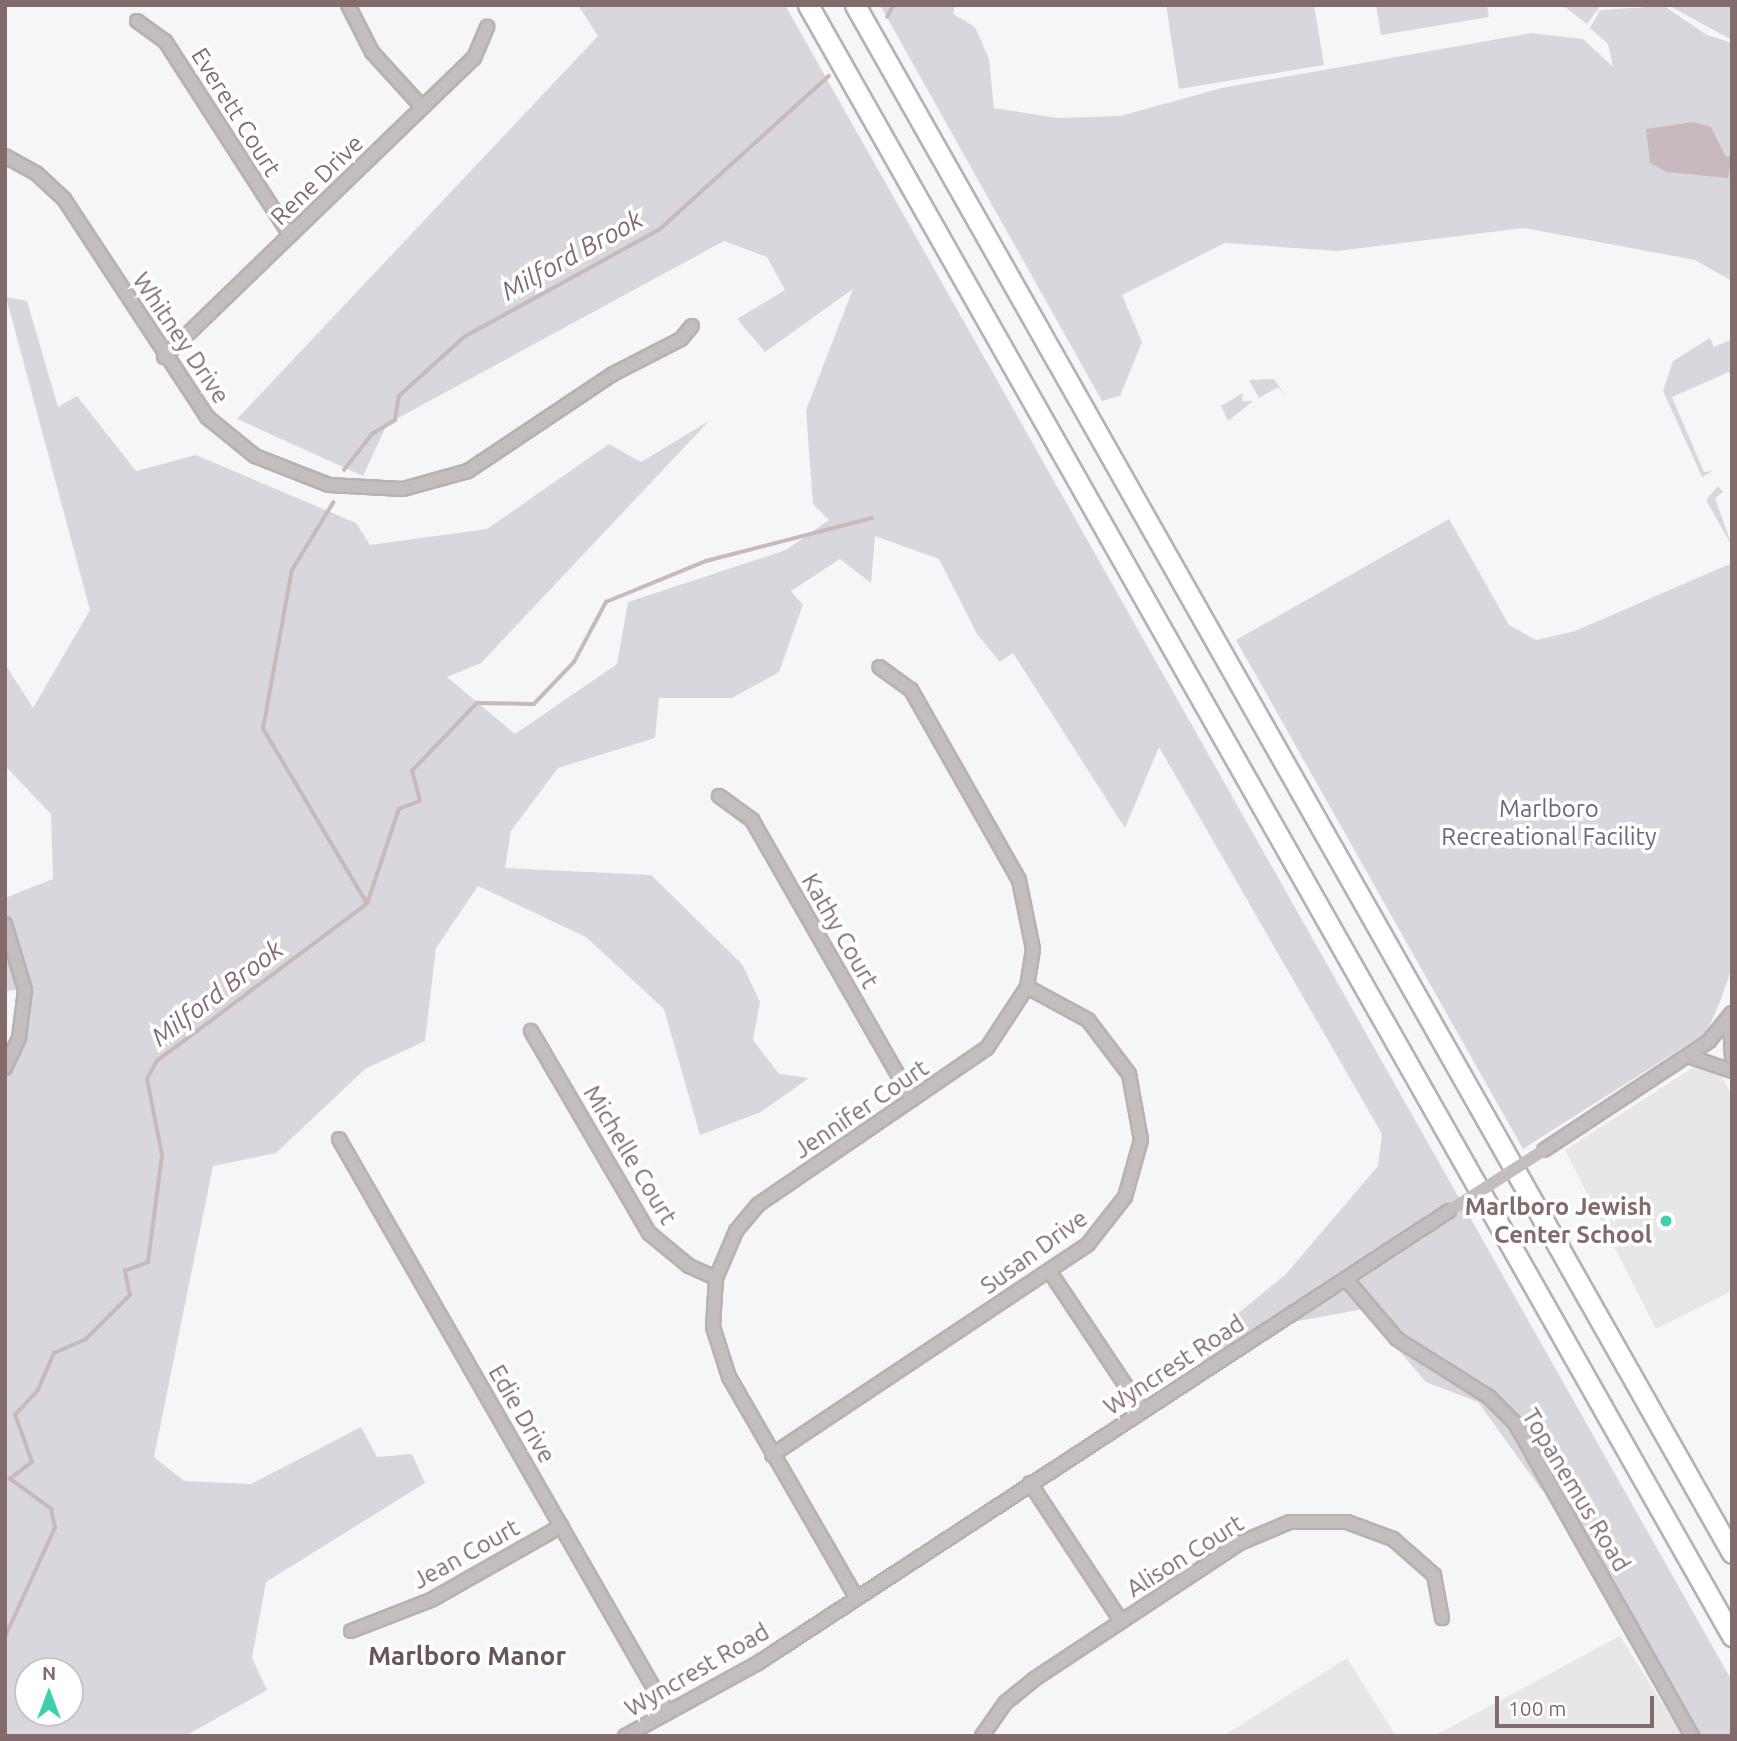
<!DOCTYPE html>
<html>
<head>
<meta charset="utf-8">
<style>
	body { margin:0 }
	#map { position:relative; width:1737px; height:1741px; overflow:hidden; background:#f5f6f8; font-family:Ubuntu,sans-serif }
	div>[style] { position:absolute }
	.built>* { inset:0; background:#e8e7e8 }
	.green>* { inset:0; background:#d8d7de }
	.water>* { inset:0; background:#c7b9bd }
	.stream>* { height:3.5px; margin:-1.75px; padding:0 1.75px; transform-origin:1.75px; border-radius:1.75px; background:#c7b9bd }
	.roads { filter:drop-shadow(2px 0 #b8b1b1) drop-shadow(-2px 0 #b8b1b1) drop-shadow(0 2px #b8b1b1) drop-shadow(0 -2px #b8b1b1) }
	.minor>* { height:12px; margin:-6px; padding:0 6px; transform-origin:6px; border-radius:6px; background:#c4bdbd }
	.highway>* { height:19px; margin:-9.5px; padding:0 9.5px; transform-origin:9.5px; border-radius:9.5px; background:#fff }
	.minor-bridge>* { height:12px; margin:-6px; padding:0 6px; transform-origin:6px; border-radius:6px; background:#c4bdbd }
	.dots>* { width:19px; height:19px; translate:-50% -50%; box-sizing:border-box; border:4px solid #fff; border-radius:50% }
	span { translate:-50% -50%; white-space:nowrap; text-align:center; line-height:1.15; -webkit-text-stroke:7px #fff; paint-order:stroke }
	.street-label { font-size:24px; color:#836a6b }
	.park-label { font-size:24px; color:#6e687b }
	.poi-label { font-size:24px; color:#836a6b; font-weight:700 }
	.right { translate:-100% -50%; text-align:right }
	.water-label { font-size:26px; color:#856b71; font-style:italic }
	.neighbourhood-label { font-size:26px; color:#695758; font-weight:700 }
	.frame { position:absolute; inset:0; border:7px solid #836a6b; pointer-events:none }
	.north { position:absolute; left:14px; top:1657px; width:70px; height:70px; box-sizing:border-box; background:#fff; border:2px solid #cdc3c4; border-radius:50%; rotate:0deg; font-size:19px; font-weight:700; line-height:28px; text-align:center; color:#836a6b }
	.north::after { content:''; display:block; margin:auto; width:24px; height:32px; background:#3dd0ab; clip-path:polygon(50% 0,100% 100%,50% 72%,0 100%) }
	.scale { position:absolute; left:1495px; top:1696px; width:159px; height:32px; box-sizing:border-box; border:4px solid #836a6b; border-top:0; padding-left:9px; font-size:21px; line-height:24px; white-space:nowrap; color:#836a6b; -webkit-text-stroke:5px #fff; paint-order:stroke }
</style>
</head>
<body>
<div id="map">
	<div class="built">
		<i style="clip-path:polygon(1700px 1063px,1719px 1072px,1732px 1095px,1732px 1291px,1656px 1329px,1565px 1150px)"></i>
		<i style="clip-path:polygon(1620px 1636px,1683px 1736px,1434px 1736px)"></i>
		<i style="clip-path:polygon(1347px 1658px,1396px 1736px,1223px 1736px)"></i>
	</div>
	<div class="green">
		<i style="clip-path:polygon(evenodd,578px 5px,785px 5px,1732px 1681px,1732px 1736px,1700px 1736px,1579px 1523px,1540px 1488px,1478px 1402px,1426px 1382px,1363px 1309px,1272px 1326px,1206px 1369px,1195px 1349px,1286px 1274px,1378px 1166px,1382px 1134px,1159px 747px,1125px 828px,1013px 653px,1000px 662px,977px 634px,939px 559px,875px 536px,871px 583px,840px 559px,791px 591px,803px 605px,779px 672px,732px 698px,659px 698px,655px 738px,558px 768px,511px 831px,505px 868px,651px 875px,742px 964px,760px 1002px,753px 1040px,779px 1074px,809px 1078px,761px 1112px,700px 1135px,664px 1009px,586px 937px,478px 886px,436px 948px,425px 1041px,365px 1069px,276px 1153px,213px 1166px,154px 1457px,184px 1481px,251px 1484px,361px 1427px,377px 1457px,412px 1454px,425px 1483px,266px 1582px,252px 1658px,267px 1690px,185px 1736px,5px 1736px,5px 1067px,27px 989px,5px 991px,5px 898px,53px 879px,51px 814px,5px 766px,5px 664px,33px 708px,90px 610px,6px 297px,27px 301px,58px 407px,77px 396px,136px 471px,196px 455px,356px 523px,370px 545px,487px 529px,609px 444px,641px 462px,709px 421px,481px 663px,447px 677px,515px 734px,617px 664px,628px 602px,786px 550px,829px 520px,813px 504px,806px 410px,853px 289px,765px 352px,737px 319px,785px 290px,767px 257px,724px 241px,387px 424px,363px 476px,237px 419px,598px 36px,578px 5px,28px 1671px,70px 1671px,70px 1713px,28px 1713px,28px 1671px)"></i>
		<i style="clip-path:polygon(880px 5px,955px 5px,953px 14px,975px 27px,989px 59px,994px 108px,1058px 118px,1120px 116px,1222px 88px,1531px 33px,1583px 39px,1613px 67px,1608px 44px,1590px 28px,1600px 10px,1664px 6px,1707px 35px,1732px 43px,1732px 281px,1695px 260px,1524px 228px,1337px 251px,1225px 243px,1122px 295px,1142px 342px,1120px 396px,1102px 401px)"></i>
		<i style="clip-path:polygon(1166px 5px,1314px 5px,1324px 65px,1179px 89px)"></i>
		<i style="clip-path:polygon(1376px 5px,1487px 5px,1489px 17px,1381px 35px)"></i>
		<i style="clip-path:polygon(1562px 5px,1601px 5px,1587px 24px)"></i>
		<i style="clip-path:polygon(1668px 5px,1732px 5px,1732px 40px)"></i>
		<i style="clip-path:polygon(1710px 338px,1714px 347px,1732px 339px,1732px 378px,1729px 372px,1672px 397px,1704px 472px,1713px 471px,1702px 477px,1663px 391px,1673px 361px)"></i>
		<i style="clip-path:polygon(1274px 379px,1286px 397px,1278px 387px,1259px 398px,1249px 380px)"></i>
		<i style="clip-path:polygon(1243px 393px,1242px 401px,1253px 401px,1228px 421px,1221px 406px)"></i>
		<i style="clip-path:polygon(1718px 486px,1723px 492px,1715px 498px,1732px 546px,1706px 500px)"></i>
		<i style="clip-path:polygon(1449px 519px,1509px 625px,1536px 640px,1575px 631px,1732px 563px,1732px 967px,1721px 999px,1707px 1032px,1523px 1149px,1236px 640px)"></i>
	</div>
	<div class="water">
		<i style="clip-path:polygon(1693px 122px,1711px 127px,1726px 157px,1732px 156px,1728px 178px,1667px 172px,1650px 163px,1646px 129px)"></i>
	</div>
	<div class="stream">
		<i style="left:887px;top:17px;width:14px;rotate:-60deg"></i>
		<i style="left:344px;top:470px;width:46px;rotate:-52.1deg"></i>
		<i style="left:372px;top:434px;width:27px;rotate:-31deg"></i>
		<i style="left:395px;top:420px;width:24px;rotate:-81deg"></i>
		<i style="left:399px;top:396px;width:88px;rotate:-42.2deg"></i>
		<i style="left:464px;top:337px;width:222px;rotate:-28.8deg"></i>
		<i style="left:659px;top:230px;width:229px;rotate:-42.2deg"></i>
		<i style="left:367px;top:904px;width:100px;rotate:-71.4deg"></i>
		<i style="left:399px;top:809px;width:22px;rotate:-21deg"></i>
		<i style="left:420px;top:801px;width:31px;rotate:-105deg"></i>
		<i style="left:412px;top:771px;width:94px;rotate:-46.3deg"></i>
		<i style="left:477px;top:703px;width:57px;rotate:1deg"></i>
		<i style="left:534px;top:704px;width:58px;rotate:-46.4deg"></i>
		<i style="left:574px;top:662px;width:68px;rotate:-61.9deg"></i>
		<i style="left:606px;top:602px;width:108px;rotate:-22.3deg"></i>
		<i style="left:706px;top:561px;width:171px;rotate:-14.5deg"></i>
		<i style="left:5px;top:1637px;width:120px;rotate:-65.4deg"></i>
		<i style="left:55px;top:1528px;width:19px;rotate:-102deg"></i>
		<i style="left:51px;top:1509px;width:51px;rotate:-143.8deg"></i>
		<i style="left:10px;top:1479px;width:28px;rotate:-38deg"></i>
		<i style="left:32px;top:1462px;width:50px;rotate:-109.9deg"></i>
		<i style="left:15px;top:1415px;width:34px;rotate:-47deg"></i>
		<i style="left:38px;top:1390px;width:40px;rotate:-66.6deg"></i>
		<i style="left:54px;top:1353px;width:34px;rotate:-23deg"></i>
		<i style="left:85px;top:1340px;width:64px;rotate:-45deg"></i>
		<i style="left:130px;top:1295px;width:25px;rotate:-102deg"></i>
		<i style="left:125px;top:1271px;width:25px;rotate:-21deg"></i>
		<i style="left:148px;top:1262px;width:108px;rotate:-82.5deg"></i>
		<i style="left:162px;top:1155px;width:77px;rotate:-101.2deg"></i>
		<i style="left:147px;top:1079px;width:21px;rotate:-61deg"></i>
		<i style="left:157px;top:1061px;width:262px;rotate:-36.8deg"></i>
		<i style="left:367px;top:904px;width:204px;rotate:-120.7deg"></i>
		<i style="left:263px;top:729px;width:162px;rotate:-79.7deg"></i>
		<i style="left:292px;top:570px;width:79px;rotate:-58.5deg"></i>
	</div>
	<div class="roads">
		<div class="minor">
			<i style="left:348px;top:5px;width:53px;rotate:62.9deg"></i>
			<i style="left:372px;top:52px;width:74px;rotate:47.7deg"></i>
			<i style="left:137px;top:21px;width:34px;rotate:36deg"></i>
			<i style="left:165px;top:41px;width:231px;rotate:57.2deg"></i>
			<i style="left:5px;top:156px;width:35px;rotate:29deg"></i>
			<i style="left:36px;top:173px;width:38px;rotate:43deg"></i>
			<i style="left:64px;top:199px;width:261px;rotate:56.7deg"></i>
			<i style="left:207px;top:417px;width:62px;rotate:39.1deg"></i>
			<i style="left:255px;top:456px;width:79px;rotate:21.4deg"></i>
			<i style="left:329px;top:485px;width:74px;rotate:3.1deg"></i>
			<i style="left:403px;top:489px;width:67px;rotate:-15.5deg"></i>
			<i style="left:468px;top:471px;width:174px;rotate:-33.8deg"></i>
			<i style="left:613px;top:374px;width:76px;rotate:-27.2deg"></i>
			<i style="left:681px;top:339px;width:17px;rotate:-50deg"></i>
			<i style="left:164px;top:357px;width:431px;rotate:-44deg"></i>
			<i style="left:474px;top:58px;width:34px;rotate:-67deg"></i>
			<i style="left:719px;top:796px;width:41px;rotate:36deg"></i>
			<i style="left:752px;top:820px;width:322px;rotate:60.2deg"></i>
			<i style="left:5px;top:924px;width:69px;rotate:73.1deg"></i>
			<i style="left:25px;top:990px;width:48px;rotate:97.1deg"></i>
			<i style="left:19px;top:1038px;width:33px;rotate:115deg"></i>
			<i style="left:1730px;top:1021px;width:36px;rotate:87deg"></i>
			<i style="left:531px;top:1031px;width:234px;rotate:59.7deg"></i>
			<i style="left:649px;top:1233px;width:52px;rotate:39.5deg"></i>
			<i style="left:689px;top:1266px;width:30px;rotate:24deg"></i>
			<i style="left:1688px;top:1056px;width:46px;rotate:18.8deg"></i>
			<i style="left:339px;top:1139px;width:659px;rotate:60.17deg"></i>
			<i style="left:1544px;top:1150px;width:198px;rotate:-33.4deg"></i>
			<i style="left:1709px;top:1041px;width:36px;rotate:-51deg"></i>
			<i style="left:1050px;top:1272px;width:166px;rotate:56.3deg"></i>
			<i style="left:1346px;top:1279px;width:79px;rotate:49.6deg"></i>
			<i style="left:1397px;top:1339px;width:109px;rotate:32.2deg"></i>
			<i style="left:1489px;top:1397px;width:37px;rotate:45deg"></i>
			<i style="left:1515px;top:1423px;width:360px;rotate:60.5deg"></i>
			<i style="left:772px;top:1455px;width:380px;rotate:-33.7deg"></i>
			<i style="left:1088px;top:1244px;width:60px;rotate:-51.8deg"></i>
			<i style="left:1125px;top:1197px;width:59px;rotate:-74.3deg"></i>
			<i style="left:1141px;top:1140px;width:67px;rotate:-100.3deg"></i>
			<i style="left:1129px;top:1074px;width:68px;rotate:-127.2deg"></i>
			<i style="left:1088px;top:1020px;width:69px;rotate:-151.6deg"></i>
			<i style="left:1030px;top:1483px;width:165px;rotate:56.6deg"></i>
			<i style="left:856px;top:1597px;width:254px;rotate:-120deg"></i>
			<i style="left:729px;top:1377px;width:52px;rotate:-107.7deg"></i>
			<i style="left:713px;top:1327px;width:49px;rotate:-86.5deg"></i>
			<i style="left:716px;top:1278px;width:51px;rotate:-66.9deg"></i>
			<i style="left:736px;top:1231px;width:35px;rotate:-50deg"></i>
			<i style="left:759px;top:1204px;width:276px;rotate:-34.4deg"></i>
			<i style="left:987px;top:1048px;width:73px;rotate:-56.7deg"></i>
			<i style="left:1027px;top:987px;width:38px;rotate:-81deg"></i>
			<i style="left:1033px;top:949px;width:70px;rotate:-101.5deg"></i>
			<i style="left:1019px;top:880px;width:219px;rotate:-119.6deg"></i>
			<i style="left:911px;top:690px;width:39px;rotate:-144deg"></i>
			<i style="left:351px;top:1631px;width:86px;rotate:-21.2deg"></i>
			<i style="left:431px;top:1600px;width:150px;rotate:-29.6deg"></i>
			<i style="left:625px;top:1736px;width:152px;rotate:-28.8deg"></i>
			<i style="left:758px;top:1663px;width:826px;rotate:-33.19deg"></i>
			<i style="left:982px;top:1736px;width:40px;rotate:-55.1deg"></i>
			<i style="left:1005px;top:1703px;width:36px;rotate:-39deg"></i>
			<i style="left:1033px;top:1680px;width:248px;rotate:-33.5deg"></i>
			<i style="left:1240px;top:1543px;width:54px;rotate:-22.8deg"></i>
			<i style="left:1290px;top:1522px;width:57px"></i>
			<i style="left:1347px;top:1522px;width:49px;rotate:20.3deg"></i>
			<i style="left:1393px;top:1539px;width:55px;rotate:41.3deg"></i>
			<i style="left:1434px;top:1575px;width:44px;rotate:79.5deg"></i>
		</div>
		<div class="highway">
			<i style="left:808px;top:5px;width:1875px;rotate:60.47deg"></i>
			<i style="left:855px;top:5px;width:1779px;rotate:60.47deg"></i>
		</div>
	</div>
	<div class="minor-bridge">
		<i style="left:1449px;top:1211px;width:113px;rotate:-32.7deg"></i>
	</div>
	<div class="dots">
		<i style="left:1666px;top:1221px;background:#3dd0ab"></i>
	</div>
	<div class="street-label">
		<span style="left:236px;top:112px;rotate:58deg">Everett Court</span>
		<span style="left:317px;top:180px;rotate:-44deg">Rene Drive</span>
		<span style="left:181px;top:338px;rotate:56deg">Whitney Drive</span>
		<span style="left:840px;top:931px;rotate:60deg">Kathy Court</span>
		<span style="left:861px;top:1109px;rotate:-34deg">Jennifer Court</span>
		<span style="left:630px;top:1155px;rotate:59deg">Michelle Court</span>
		<span style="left:1034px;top:1252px;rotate:-36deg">Susan Drive</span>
		<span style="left:1174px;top:1365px;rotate:-33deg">Wyncrest Road</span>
		<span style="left:522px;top:1414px;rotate:60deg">Edie Drive</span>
		<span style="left:1576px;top:1490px;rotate:59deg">Topanemus Road</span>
		<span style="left:466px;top:1554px;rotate:-29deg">Jean Court</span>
		<span style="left:1185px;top:1556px;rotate:-32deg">Alison Court</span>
		<span style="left:697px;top:1670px;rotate:-30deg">Wyncrest Road</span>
	</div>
	<div class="park-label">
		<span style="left:1549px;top:823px">Marlboro<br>Recreational Facility</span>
	</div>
	<div class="poi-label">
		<span class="right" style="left:1652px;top:1221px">Marlboro Jewish<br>Center School</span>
	</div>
	<div class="water-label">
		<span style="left:572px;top:255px;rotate:-29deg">Milford Brook</span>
		<span style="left:217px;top:993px;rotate:-37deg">Milford Brook</span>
	</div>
	<div class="neighbourhood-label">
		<span style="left:467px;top:1656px">Marlboro Manor</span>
	</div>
	<div class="frame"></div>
	<div class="north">N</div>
	<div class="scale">100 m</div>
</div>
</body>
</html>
